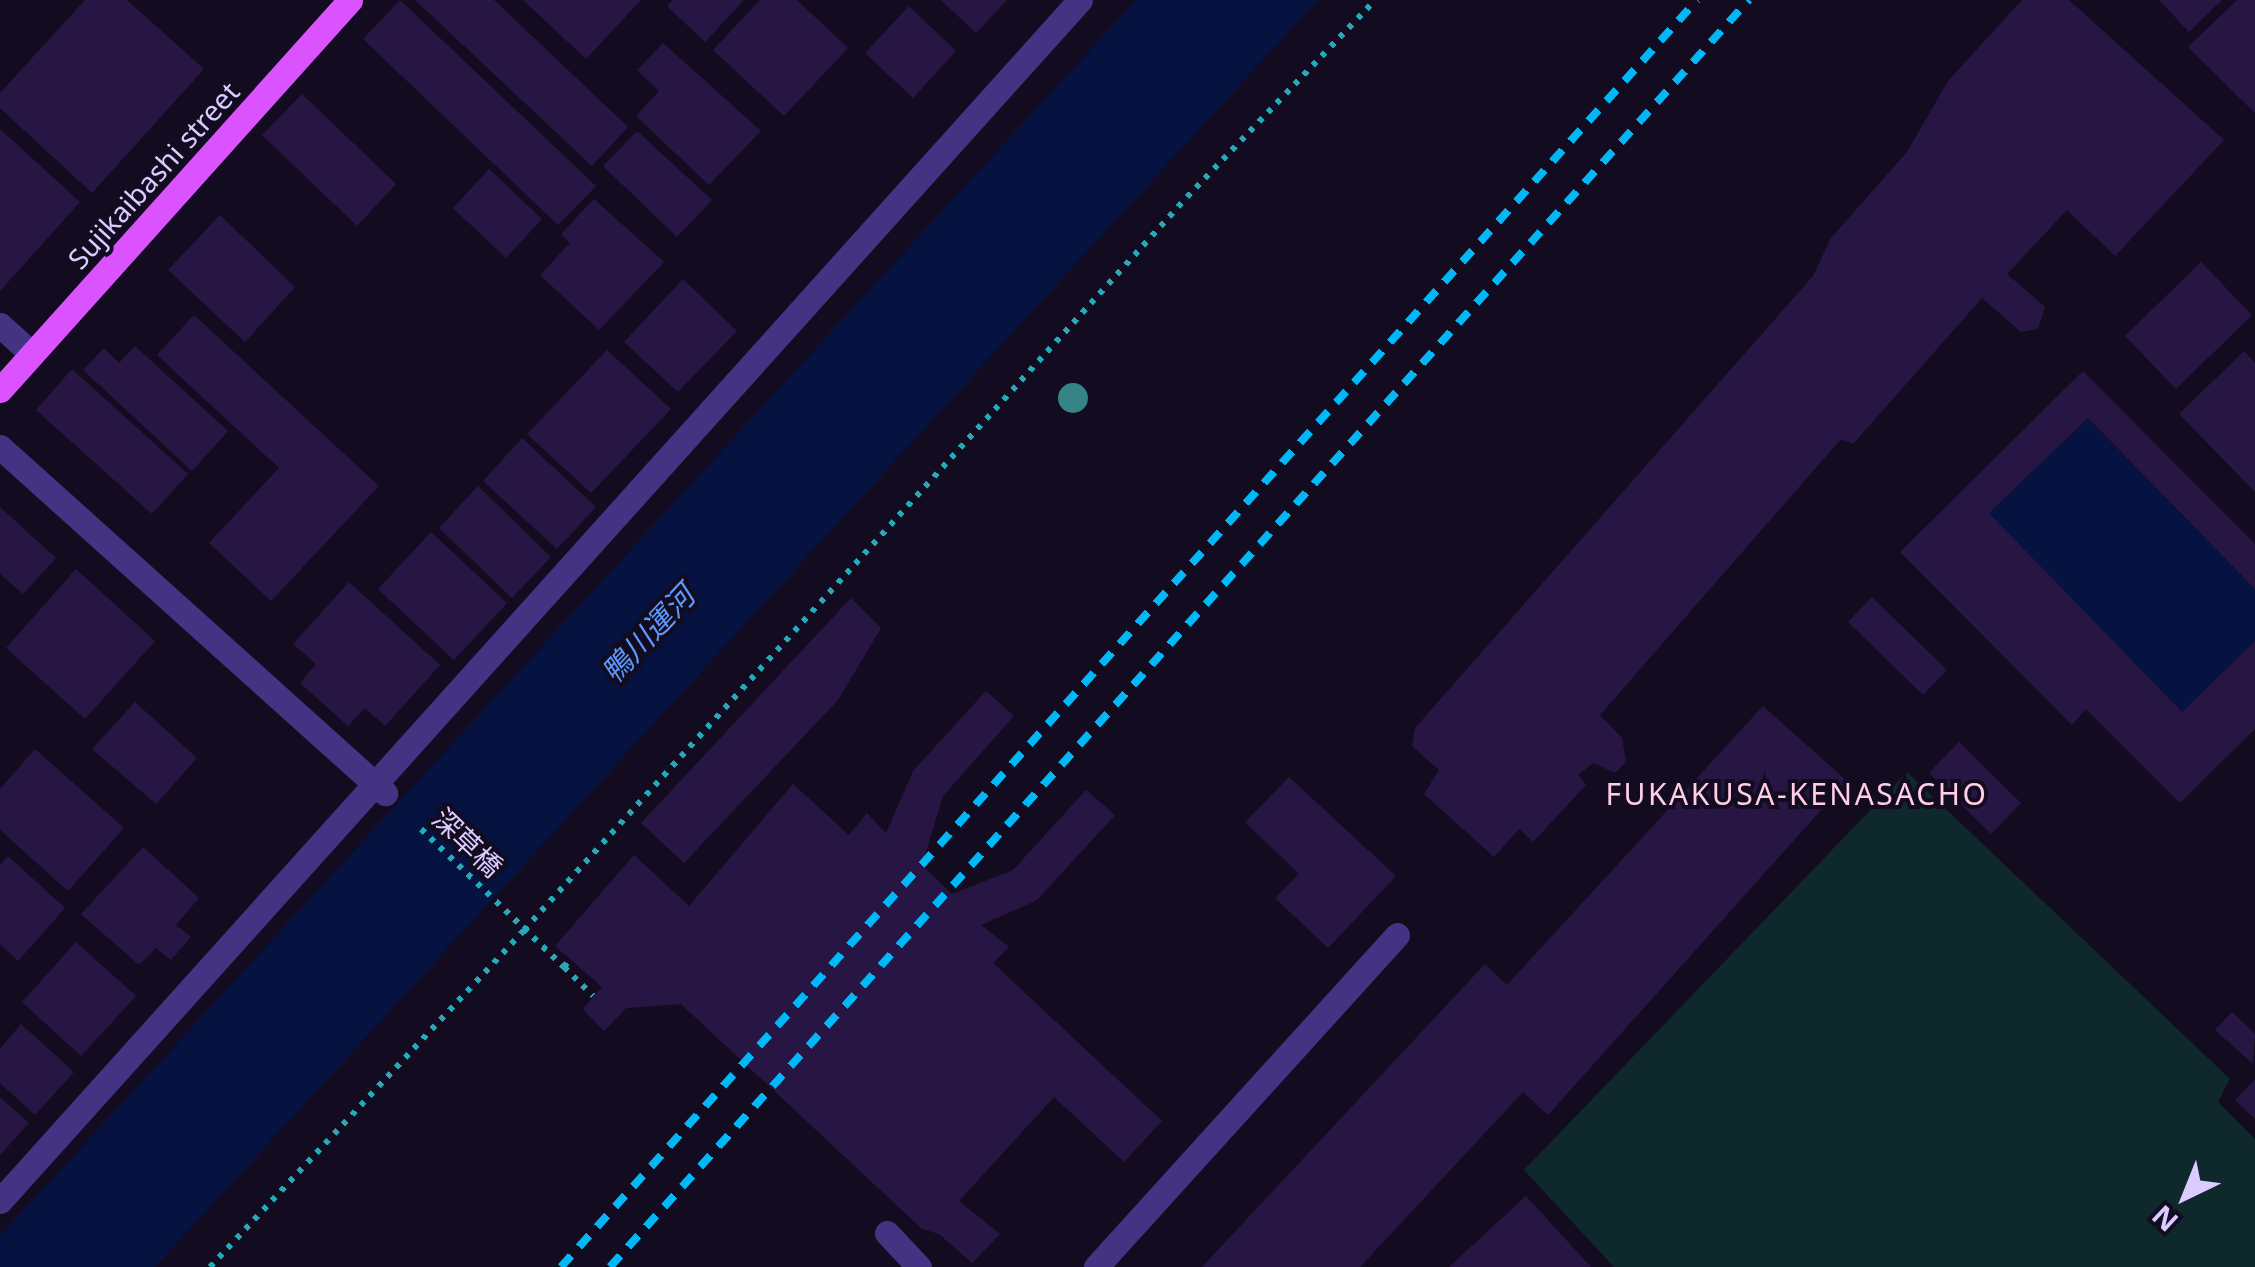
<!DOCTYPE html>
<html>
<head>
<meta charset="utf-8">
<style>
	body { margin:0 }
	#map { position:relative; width:2255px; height:1267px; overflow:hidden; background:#130c21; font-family:"Noto Sans","Noto Sans JP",sans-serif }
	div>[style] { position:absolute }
	.green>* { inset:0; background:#0e282c }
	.water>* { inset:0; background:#061240 }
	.building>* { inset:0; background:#271643 }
	.path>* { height:6px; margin-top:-3px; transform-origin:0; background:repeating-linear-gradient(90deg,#26aab9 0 5px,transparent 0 13px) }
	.minor>* { height:25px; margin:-12.5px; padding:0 12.5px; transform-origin:12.5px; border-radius:12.5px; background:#433383 }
	.major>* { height:25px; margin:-12.5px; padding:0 12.5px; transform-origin:12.5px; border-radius:12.5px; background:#da53ff }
	.rail>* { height:8px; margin-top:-4px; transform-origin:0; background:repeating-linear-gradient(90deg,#00b7f7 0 15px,transparent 0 27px) }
	.trees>* { width:30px; height:30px; margin:-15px; border-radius:50%; background:#358486 }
	span { translate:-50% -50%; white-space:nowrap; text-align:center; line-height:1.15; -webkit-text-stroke:8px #130c21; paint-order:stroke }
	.street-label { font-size:28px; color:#daccff }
	.water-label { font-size:30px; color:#5a98ff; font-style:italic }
	.neighbourhood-label { font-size:30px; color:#ffcee5; letter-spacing:2.5px }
	.north { position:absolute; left:2135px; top:1147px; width:100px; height:100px; -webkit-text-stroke:8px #130c21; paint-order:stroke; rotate:223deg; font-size:28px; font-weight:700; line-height:40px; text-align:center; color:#daccff }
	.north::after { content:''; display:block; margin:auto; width:35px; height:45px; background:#daccff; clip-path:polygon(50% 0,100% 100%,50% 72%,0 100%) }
</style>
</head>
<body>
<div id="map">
	<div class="green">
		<i style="clip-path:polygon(1907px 772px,2230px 1079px,2218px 1102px,2255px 1139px,2255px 1267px,1614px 1267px,1524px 1170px)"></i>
	</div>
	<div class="water">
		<i style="clip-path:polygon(1136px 0,1318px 0,155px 1267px,0 1267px,0 1236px)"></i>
		<i style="clip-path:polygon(2088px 418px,2255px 589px,2255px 641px,2182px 712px,1989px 513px)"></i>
	</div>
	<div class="building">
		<i style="clip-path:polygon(85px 0,127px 0,204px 69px,92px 193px,0 108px,0 93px)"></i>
		<i style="clip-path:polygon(400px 0,596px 186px,558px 225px,363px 39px)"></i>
		<i style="clip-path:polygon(415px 0,494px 0,628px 127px,592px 166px)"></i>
		<i style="clip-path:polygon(523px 0,641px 0,586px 59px)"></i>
		<i style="clip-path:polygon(673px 0,744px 0,705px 42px,667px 6px)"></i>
		<i style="clip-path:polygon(760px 0,797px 0,848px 48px,784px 116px,713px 50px)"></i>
		<i style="clip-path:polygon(941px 0,1007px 0,976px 33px)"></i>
		<i style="clip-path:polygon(2022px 0,2069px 0,2224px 140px,2115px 256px,2067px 210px,2007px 274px,2045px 307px,2038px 329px,2021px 332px,1982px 298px,1853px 444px,1841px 439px,1600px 715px,1622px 738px,1626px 762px,1615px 773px,1593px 763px,1578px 775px,1586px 785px,1533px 842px,1519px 829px,1494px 857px,1424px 794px,1439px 770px,1412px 746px,1415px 728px,1813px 276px,1831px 238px,1907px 152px,1948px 81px)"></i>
		<i style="clip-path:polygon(2159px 0,2222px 0,2189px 32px)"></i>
		<i style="clip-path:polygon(2237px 0,2255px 0,2255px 113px,2188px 47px)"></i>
		<i style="clip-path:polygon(909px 6px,956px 51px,913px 98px,865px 53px)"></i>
		<i style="clip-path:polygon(663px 43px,761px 131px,709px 185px,636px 116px,659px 91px,637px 70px)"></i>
		<i style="clip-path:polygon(302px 94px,396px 184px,357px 226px,262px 135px)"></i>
		<i style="clip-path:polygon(0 129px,80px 202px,0 291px)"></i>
		<i style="clip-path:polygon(637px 131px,712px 200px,677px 237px,603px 166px)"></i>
		<i style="clip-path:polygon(489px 169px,542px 219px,506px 258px,453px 208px)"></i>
		<i style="clip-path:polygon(594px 199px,664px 262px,599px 330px,540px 275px,570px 243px,561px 234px)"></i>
		<i style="clip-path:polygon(220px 215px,295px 287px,245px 342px,168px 270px)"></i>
		<i style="clip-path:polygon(2201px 262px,2252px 315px,2176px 389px,2125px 336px)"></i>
		<i style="clip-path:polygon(683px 279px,737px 331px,678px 392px,624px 342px)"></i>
		<i style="clip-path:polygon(194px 315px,379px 486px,271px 601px,209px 543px,279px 468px,157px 355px)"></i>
		<i style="clip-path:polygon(135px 346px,228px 431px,192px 471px,83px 370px,104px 348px,119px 363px)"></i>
		<i style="clip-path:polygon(607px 350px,671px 409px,591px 493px,527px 434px)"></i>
		<i style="clip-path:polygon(2244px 351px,2255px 363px,2255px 492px,2179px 414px)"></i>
		<i style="clip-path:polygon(72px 369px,188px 474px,152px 514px,36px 410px)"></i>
		<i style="clip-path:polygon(2083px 371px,2255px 544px,2255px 589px,2088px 418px,1989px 513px,2182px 712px,2255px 641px,2255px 729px,2180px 803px,2086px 709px,2072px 725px,1900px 552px)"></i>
		<i style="clip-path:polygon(522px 438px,596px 507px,557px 549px,483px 481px)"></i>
		<i style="clip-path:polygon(478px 486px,551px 557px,512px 598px,439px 528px)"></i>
		<i style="clip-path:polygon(0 507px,56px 558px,23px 594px,0 574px)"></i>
		<i style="clip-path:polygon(431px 532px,507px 603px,454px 660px,378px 589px)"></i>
		<i style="clip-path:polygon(76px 569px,155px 641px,85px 719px,6px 648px)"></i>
		<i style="clip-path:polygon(349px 582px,440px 665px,385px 726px,365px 708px,348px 726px,300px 683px,316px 664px,293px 644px)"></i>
		<i style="clip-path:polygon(1872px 597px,1947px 670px,1923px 695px,1848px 622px)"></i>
		<i style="clip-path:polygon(851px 598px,881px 628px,838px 700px,684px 863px,641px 823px)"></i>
		<i style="clip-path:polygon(986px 691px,1014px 716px,943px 796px,922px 865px,952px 894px,1013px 870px,1086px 790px,1115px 815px,1037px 900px,981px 925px,1009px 947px,993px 963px,1162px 1121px,1124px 1162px,1054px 1097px,959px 1201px,1000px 1234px,972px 1263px,939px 1234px,922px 1229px,681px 1004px,626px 1008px,604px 1031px,583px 1009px,602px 987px,555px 946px,634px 855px,689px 906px,793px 784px,849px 835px,867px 813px,886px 833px,913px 771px)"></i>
		<i style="clip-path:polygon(135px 702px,197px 758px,156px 804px,92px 749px)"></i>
		<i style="clip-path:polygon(1763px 706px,1847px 781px,1548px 1115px,1523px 1092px,1360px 1267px,1202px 1267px,1485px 964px,1507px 985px)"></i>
		<i style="clip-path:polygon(1959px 742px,2021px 803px,1991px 834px,1929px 773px)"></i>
		<i style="clip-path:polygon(35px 749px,124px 828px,68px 891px,0 830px,0 789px)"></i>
		<i style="clip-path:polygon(1289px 777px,1396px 876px,1328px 948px,1275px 898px,1299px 874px,1245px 822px)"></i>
		<i style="clip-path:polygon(143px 847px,199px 898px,176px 925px,191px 937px,171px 960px,156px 948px,139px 965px,81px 914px)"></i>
		<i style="clip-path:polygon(8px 856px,65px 908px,18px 961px,0 944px,0 865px)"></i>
		<i style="clip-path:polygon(76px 942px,136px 996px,81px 1056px,22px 1002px)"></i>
		<i style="clip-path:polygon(2232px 1012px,2255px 1034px,2253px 1064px,2215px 1030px)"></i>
		<i style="clip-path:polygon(21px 1024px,74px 1072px,35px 1115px,0 1083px,0 1049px)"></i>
		<i style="clip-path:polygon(2255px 1079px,2255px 1119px,2235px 1100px)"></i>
		<i style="clip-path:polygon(0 1097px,29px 1123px,0 1155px)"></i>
		<i style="clip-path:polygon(1526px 1196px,1591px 1267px,1449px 1267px)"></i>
	</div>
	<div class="path">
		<i style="left:421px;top:829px;width:199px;rotate:44deg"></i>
		<i style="left:564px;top:967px;width:11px;rotate:-52deg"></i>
		<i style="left:564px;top:967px;width:41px;rotate:45deg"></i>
		<i style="left:210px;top:1267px;width:461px;rotate:-47deg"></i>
		<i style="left:524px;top:930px;width:988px;rotate:-47.87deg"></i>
		<i style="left:1187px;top:197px;width:272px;rotate:-46.3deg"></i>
	</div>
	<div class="minor">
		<i style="left:0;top:325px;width:43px;rotate:42.2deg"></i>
		<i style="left:0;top:447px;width:518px;rotate:41.95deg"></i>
		<i style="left:0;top:1201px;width:1615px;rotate:-48.04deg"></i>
		<i style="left:887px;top:1233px;width:47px;rotate:46.7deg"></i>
		<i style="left:1096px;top:1267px;width:448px;rotate:-47.8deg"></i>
	</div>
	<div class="major">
		<i style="left:0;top:390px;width:524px;rotate:-48.09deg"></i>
	</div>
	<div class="rail">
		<i style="left:561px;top:1267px;width:1702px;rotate:-48.12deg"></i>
		<i style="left:610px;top:1267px;width:1704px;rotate:-48.05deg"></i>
	</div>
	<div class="trees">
		<i style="left:1073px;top:398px"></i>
	</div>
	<div class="street-label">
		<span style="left:153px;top:175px;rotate:-48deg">Sujikaibashi street</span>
		<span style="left:468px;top:842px;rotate:44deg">深草橋</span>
	</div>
	<div class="water-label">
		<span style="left:648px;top:634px;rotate:-47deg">鴨川運河</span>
	</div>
	<div class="neighbourhood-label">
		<span style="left:1797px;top:794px">FUKAKUSA-KENASACHO</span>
	</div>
	<div class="north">N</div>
</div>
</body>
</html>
